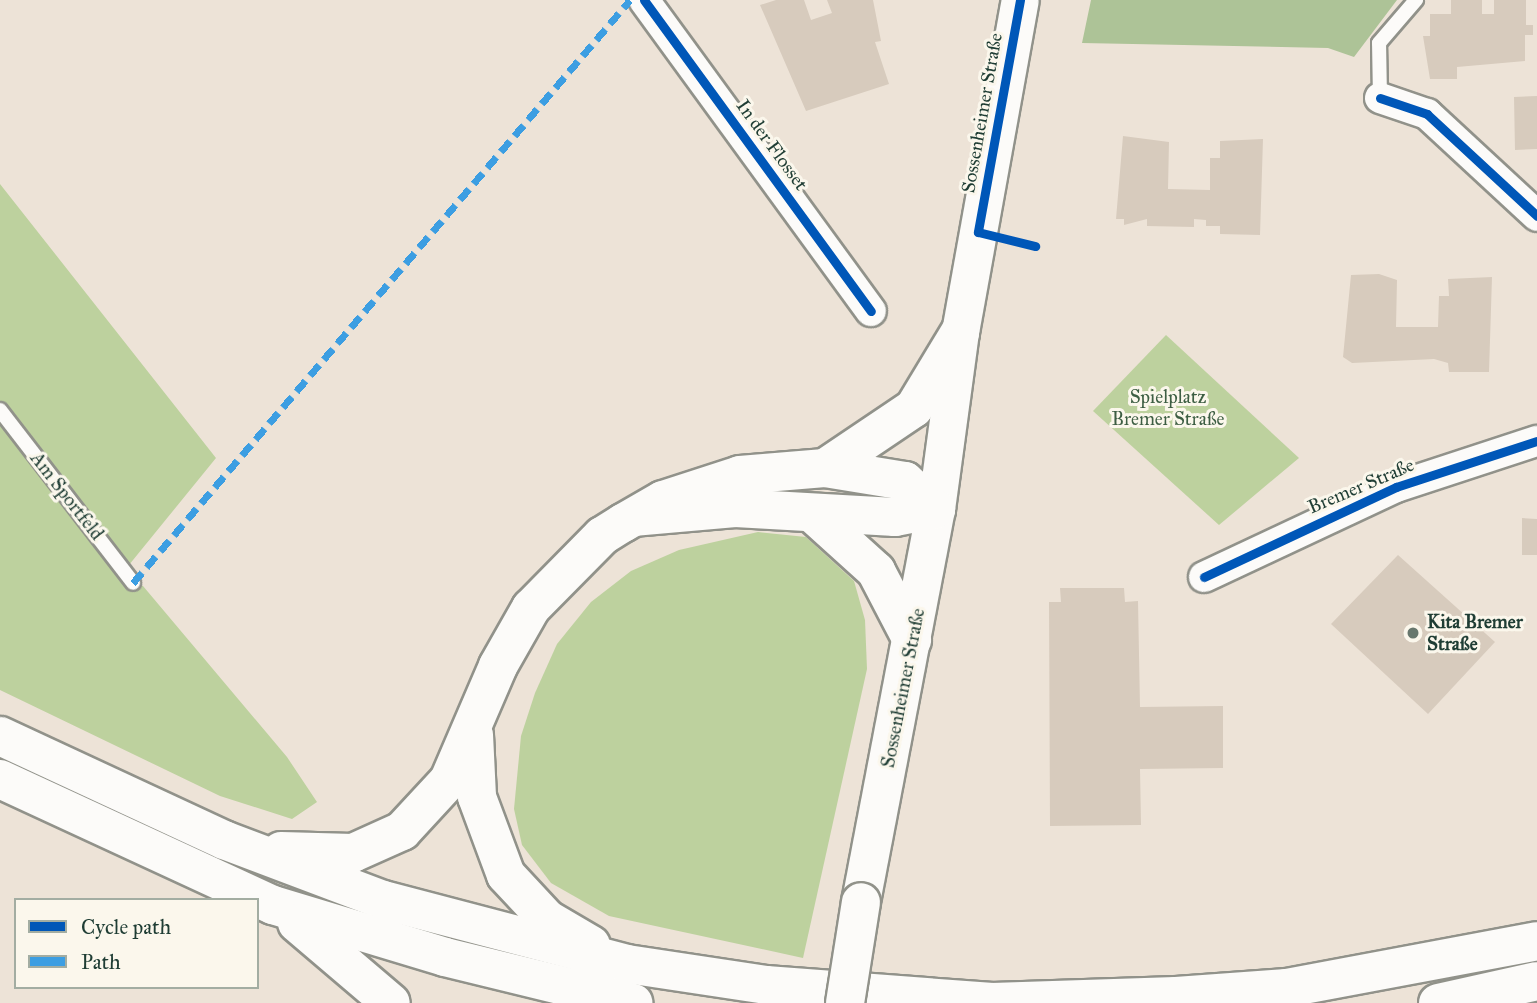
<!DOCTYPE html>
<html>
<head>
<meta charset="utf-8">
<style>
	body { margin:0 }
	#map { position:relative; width:1537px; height:1003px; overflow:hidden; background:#ede3d7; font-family:"IM FELL Great Primer",serif }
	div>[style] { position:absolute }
	.green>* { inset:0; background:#bdd19e }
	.forest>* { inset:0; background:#adc397 }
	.building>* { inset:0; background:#d7cbbd }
	.roads { filter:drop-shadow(2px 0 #91928a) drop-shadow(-2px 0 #91928a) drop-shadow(0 2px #91928a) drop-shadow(0 -2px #91928a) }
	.service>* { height:14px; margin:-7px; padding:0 7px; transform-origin:7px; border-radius:7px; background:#fcfbf9 }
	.minor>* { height:30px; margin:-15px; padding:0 15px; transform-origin:15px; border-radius:15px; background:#fcfbf9 }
	.tertiary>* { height:37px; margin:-18.5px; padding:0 18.5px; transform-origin:18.5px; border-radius:18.5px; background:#fcfbf9 }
	.secondary>* { height:38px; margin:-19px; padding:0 19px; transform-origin:19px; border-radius:19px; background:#fcfbf9 }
	.trunk>* { height:38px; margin:-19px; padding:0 19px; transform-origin:19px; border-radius:19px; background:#fcfbf9 }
	.bridges { filter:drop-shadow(2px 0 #91928a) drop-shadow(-2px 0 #91928a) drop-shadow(0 2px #91928a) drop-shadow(0 -2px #91928a) }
	.secondary-bridge>* { height:38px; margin:-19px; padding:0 19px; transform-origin:19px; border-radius:19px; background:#fcfbf9 }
	.quiet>* { height:7px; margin-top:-3.5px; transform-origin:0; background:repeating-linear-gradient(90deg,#3c9ee2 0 14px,transparent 0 21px) }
	.cycleway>* { height:9px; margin:-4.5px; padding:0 4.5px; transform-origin:4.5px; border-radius:4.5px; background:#0057b8 }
	.dots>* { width:19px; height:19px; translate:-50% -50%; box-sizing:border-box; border:4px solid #fbf7ec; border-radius:50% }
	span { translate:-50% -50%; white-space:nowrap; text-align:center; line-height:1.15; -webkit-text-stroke:6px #fbf7ec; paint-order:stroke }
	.street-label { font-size:19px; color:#1f3d34 }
	.park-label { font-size:19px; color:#3d5e43 }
	.poi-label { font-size:19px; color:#1f3d34; font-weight:700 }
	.left { translate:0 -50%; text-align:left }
	.legend { position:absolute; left:14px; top:898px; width:245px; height:91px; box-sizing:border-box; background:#fbf7ec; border:2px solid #a3ada2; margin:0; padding:9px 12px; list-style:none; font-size:21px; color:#1f3d34 }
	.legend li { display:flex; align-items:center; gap:14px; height:35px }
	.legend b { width:35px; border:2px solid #a3ada2 }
</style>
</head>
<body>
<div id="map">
	<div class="green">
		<i style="clip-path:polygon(0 184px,216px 458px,120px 576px,143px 586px,287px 757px,317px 802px,292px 819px,220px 796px,0 690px)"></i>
		<i style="clip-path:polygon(1166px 335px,1299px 458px,1219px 525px,1093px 411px)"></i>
		<i style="clip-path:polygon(758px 532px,806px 537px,854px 581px,865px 620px,867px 669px,803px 958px,609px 916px,551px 883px,522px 845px,514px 809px,521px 736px,535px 693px,557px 644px,591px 602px,631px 571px,679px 550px)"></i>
	</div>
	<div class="forest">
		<i style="clip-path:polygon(1091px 0,1397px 0,1354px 57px,1328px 48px,1082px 43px)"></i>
	</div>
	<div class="building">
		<i style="clip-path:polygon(776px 0,804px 0,811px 20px,832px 13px,827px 0,873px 0,881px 41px,875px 42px,889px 84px,806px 111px,760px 5px)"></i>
		<i style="clip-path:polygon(1451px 0,1482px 0,1482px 14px,1494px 14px,1494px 0,1526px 0,1526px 25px,1533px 25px,1533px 35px,1525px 35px,1525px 61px,1457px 67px,1457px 79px,1430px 79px,1423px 36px,1430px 36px,1430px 14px,1451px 14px)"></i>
		<i style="clip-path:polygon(1537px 96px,1537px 149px,1515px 150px,1514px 97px)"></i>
		<i style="clip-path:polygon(1123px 136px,1169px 142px,1168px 189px,1210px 190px,1210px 158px,1220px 158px,1220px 141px,1263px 139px,1260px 235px,1220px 234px,1220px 226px,1206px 226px,1206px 220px,1194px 219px,1194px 227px,1147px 226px,1147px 219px,1124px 225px,1124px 219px,1116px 219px)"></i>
		<i style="clip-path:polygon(1379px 274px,1397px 280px,1396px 327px,1438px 327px,1439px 296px,1449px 296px,1448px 279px,1492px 277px,1489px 372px,1449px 372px,1448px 363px,1434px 359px,1352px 363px,1343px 357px,1351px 275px)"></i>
		<i style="clip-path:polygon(1522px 518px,1537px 519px,1537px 555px,1522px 555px)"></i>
		<i style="clip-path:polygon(1398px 555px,1495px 642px,1428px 714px,1331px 624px)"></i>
		<i style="clip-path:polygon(1060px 588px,1124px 588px,1125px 602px,1138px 601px,1140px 707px,1223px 706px,1223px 768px,1140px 769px,1141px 825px,1050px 826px,1049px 602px,1061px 602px)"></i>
	</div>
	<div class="roads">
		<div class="service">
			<i style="left:1380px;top:98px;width:55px;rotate:-91deg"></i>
			<i style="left:1379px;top:43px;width:57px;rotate:-49.3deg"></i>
			<i style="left:0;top:410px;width:218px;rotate:52.4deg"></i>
		</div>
		<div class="minor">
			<i style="left:644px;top:0;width:385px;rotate:53.9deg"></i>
			<i style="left:1380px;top:98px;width:50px;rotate:18.8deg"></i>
			<i style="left:1427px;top:114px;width:150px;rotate:42.8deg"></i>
			<i style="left:1204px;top:577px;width:212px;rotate:-25.1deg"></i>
			<i style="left:1396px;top:487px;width:148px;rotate:-18.1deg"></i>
		</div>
		<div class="tertiary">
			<i style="left:936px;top:509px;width:179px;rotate:-82.3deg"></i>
			<i style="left:960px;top:332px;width:337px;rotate:-79.8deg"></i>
		</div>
		<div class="secondary">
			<i style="left:861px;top:902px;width:400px;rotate:-79.2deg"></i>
		</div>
		<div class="trunk">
			<i style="left:825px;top:468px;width:107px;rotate:-34deg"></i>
			<i style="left:914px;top:408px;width:89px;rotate:-58.8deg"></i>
			<i style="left:813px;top:514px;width:85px;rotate:42.1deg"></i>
			<i style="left:876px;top:571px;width:78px;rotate:62.4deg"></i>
			<i style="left:474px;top:735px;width:62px;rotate:87.2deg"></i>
			<i style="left:477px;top:797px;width:83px;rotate:69.6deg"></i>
			<i style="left:506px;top:875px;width:60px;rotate:47deg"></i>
			<i style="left:547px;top:919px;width:51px;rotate:30.6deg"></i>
			<i style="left:0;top:736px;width:247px;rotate:24.9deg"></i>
			<i style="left:224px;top:840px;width:170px;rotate:20.7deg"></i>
			<i style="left:383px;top:900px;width:252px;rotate:14.7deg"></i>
			<i style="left:627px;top:964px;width:141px;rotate:8.6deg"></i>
			<i style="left:766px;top:985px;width:227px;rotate:4.3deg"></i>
			<i style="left:992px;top:1002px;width:184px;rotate:-1.9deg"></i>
			<i style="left:1176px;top:996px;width:111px;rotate:-4.1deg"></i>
			<i style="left:1287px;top:988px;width:254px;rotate:-10.6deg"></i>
			<i style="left:0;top:779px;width:301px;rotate:24.8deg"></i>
			<i style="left:273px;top:905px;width:180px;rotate:16.8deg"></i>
			<i style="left:445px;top:957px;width:194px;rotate:13.7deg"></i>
			<i style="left:281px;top:851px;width:72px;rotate:1.6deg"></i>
			<i style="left:353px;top:853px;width:54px;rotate:-24.2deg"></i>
			<i style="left:402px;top:831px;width:69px;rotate:-47.3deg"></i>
			<i style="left:449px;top:780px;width:124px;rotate:-66.7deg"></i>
			<i style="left:498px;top:666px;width:67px;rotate:-60.4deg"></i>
			<i style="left:531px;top:608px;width:101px;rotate:-45.4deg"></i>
			<i style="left:602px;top:536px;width:25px;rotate:-32deg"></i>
			<i style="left:623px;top:523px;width:46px;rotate:-29.9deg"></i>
			<i style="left:663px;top:500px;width:81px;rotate:-18deg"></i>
			<i style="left:740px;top:475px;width:85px;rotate:-4.7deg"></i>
			<i style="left:825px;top:468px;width:81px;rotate:9.2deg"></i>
			<i style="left:905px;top:481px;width:42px;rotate:42.1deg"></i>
			<i style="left:936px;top:509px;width:42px;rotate:169deg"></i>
			<i style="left:895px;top:517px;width:160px;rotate:-176.8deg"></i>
			<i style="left:735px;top:508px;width:100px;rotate:174.9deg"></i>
			<i style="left:297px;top:923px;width:123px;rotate:40.4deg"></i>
			<i style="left:1438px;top:1003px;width:101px;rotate:-12.5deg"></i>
		</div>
	</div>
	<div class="bridges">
		<div class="secondary-bridge">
			<i style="left:845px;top:1003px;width:102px;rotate:-81deg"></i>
		</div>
	</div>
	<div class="quiet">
		<i style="left:133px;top:583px;width:766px;rotate:-49.55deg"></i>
	</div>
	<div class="cycleway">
		<i style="left:644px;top:0;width:385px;rotate:53.9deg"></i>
		<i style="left:1020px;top:0;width:236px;rotate:100.3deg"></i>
		<i style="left:978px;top:232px;width:59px;rotate:13.8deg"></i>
		<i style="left:1380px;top:98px;width:50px;rotate:18.8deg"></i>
		<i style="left:1427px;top:114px;width:150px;rotate:42.8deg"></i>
		<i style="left:1204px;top:577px;width:212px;rotate:-25.1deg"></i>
		<i style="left:1396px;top:487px;width:148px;rotate:-18.1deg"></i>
	</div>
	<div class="dots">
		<i style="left:1413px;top:633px;background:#67776d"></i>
	</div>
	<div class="street-label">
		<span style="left:982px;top:113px;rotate:-80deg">Sossenheimer Straße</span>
		<span style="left:772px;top:145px;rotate:54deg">In der Flosset</span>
		<span style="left:1361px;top:486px;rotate:-23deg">Bremer Straße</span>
		<span style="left:67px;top:496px;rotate:52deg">Am Sportfeld</span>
		<span style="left:903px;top:688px;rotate:-79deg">Sossenheimer Straße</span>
	</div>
	<div class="park-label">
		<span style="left:1168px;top:408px">Spielplatz<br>Bremer Straße</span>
	</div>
	<div class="poi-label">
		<span class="left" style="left:1427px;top:633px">Kita Bremer<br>Straße</span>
	</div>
	<ul class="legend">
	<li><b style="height:9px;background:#0057b8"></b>Cycle path</li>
	<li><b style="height:9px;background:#3c9ee2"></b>Path</li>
	</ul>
</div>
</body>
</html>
